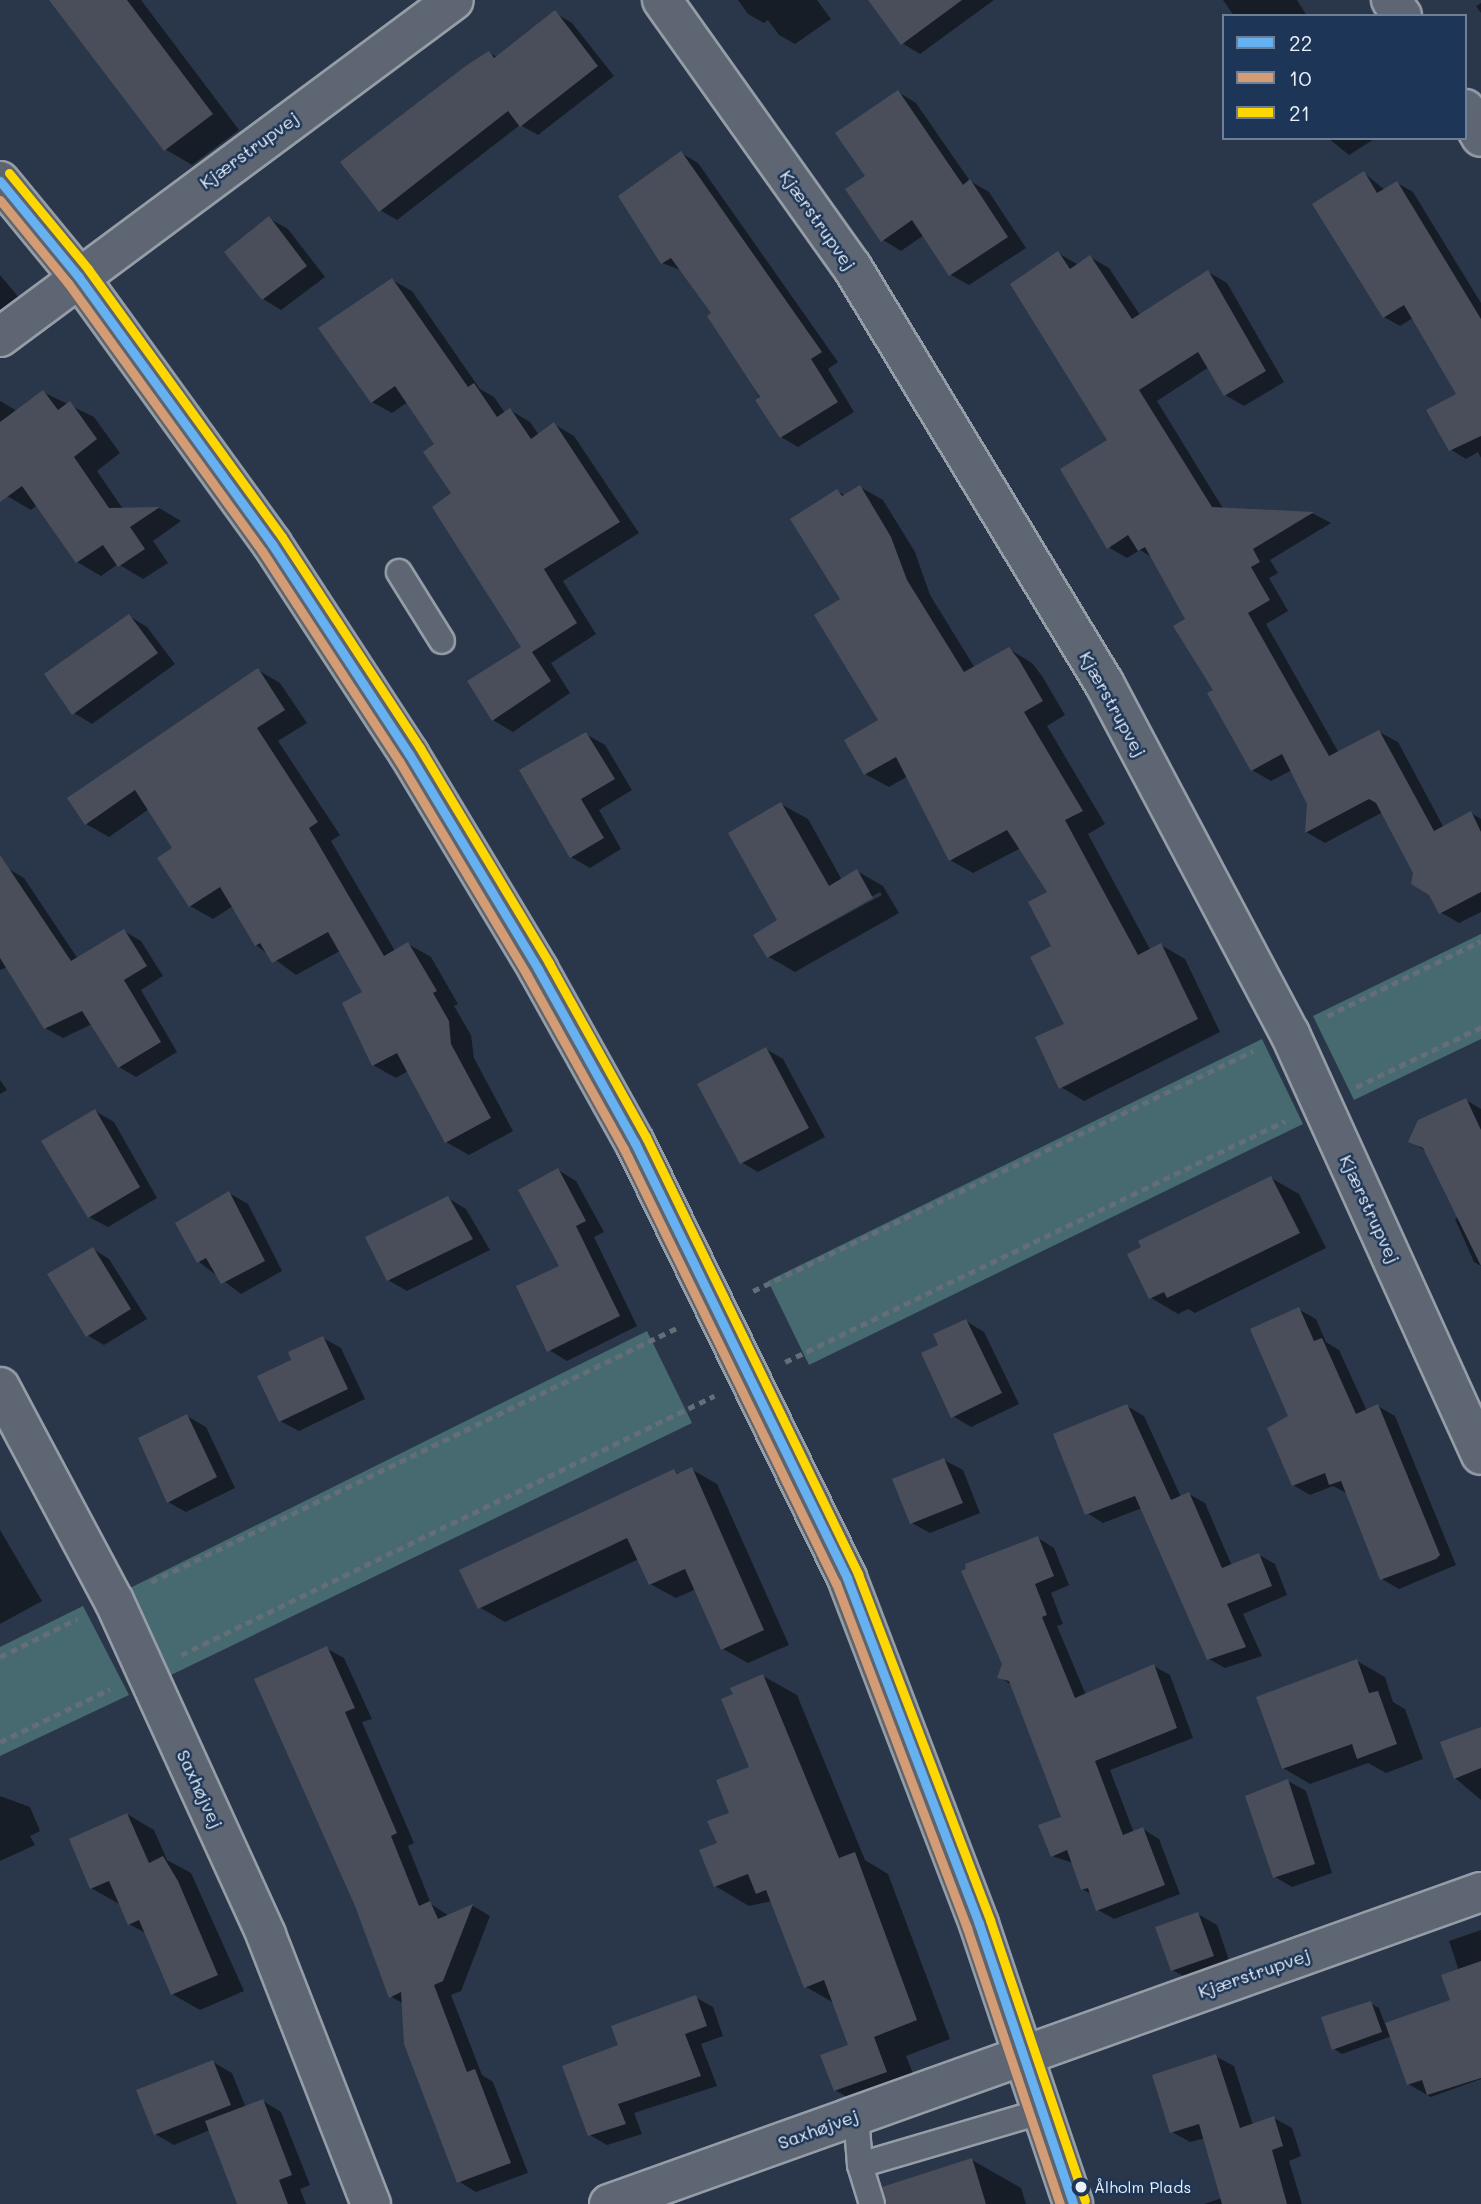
<!DOCTYPE html>
<html>
<head>
<meta charset="utf-8">
<style>
	body { margin:0 }
	#map { position:relative; width:1481px; height:2204px; overflow:hidden; background:#2a374a; font-family:Mali,sans-serif }
	div>[style] { position:absolute }
	.green>* { inset:0; background:#466a70 }
	.shadow>* { inset:0; background:#0007 }
	.building>* { inset:0; background:#494e5a }
	.path>* { height:4.5px; margin-top:-2.25px; transform-origin:0; background:repeating-linear-gradient(90deg,#656d78 0 7px,transparent 0 12px) }
	.roads { filter:drop-shadow(2px 0 #959da7) drop-shadow(-2px 0 #959da7) drop-shadow(0 2px #959da7) drop-shadow(0 -2px #959da7) }
	.service>* { height:24px; margin:-12px; padding:0 12px; transform-origin:12px; border-radius:12px; background:#5d6672 }
	.minor>* { height:38px; margin:-19px; padding:0 19px; transform-origin:19px; border-radius:19px; background:#5d6672 }
	.primary>* { height:38px; margin:-19px; padding:0 19px; transform-origin:19px; border-radius:19px; background:#5d646d }
	.bus-1>* { height:9px; margin:-4.5px; padding:0 4.5px; transform-origin:4.5px; border-radius:4.5px; background:#66b1f2 }
	.bus-2>* { height:9px; margin:-4.5px; padding:0 4.5px; transform-origin:4.5px; border-radius:4.5px; background:#d39c74 }
	.bus-3>* { height:9px; margin:-4.5px; padding:0 4.5px; transform-origin:4.5px; border-radius:4.5px; background:#ffd700 }
	.dots>* { width:19px; height:19px; translate:-50% -50%; box-sizing:border-box; border:4px solid #1d3557; border-radius:50% }
	span { translate:-50% -50%; white-space:nowrap; text-align:center; line-height:1.15; -webkit-text-stroke:5px #1d3557; paint-order:stroke }
	.bus-label { font-size:16px; color:#e8f1f8 }
	.left { translate:0 -50%; text-align:left }
	.street-label { font-size:18px; color:#e8f1f8 }
	.legend { position:absolute; left:1222px; top:14px; width:245px; height:126px; box-sizing:border-box; background:#1d3557; border:2px solid #6e8097; margin:0; padding:9px 12px; list-style:none; font-size:21px; color:#e8f1f8 }
	.legend li { display:flex; align-items:center; gap:14px; height:35px }
	.legend b { width:35px; border:2px solid #6e8097 }
</style>
</head>
<body>
<div id="map">
	<div class="green">
		<i style="clip-path:polygon(1481px 934px,1481px 1039px,1354px 1100px,1313px 1016px)"></i>
		<i style="clip-path:polygon(1262px 1039px,1303px 1124px,809px 1365px,768px 1281px)"></i>
		<i style="clip-path:polygon(647px 1331px,692px 1423px,171px 1675px,126px 1590px)"></i>
		<i style="clip-path:polygon(83px 1606px,129px 1695px,0 1756px,0 1647px)"></i>
	</div>
	<div class="shadow">
		<i style="clip-path:polygon(52px 0,141px 0,239px 130px,192px 165px,165px 149px)"></i>
		<i style="clip-path:polygon(738px 0,817px 0,831px 19px,795px 44px,779px 35px,768px 20px,764px 23px,748px 14px)"></i>
		<i style="clip-path:polygon(870px 0,994px 0,920px 54px,902px 43px)"></i>
		<i style="clip-path:polygon(1223px 0,1297px 0,1307px 16px,1234px 16px)"></i>
		<i style="clip-path:polygon(1481px 3px,1481px 13px,1476px 6px)"></i>
		<i style="clip-path:polygon(555px 13px,572px 23px,614px 76px,538px 135px,520px 125px,397px 220px,380px 210px,489px 53px,497px 57px)"></i>
		<i style="clip-path:polygon(898px 92px,916px 103px,970px 181px,989px 192px,1026px 248px,969px 285px,951px 275px,924px 235px,901px 251px,883px 240px,867px 176px)"></i>
		<i style="clip-path:polygon(1328px 138px,1376px 138px,1349px 155px)"></i>
		<i style="clip-path:polygon(681px 153px,698px 163px,838px 362px,828px 369px,854px 412px,798px 447px,781px 437px,713px 313px,683px 271px,662px 263px)"></i>
		<i style="clip-path:polygon(1364px 173px,1385px 190px,1397px 183px,1413px 192px,1481px 303px,1481px 458px,1478px 452px,1466px 459px,1450px 449px,1458px 394px,1413px 318px,1400px 326px,1384px 317px)"></i>
		<i style="clip-path:polygon(270px 219px,288px 229px,325px 277px,281px 310px,263px 299px)"></i>
		<i style="clip-path:polygon(1058px 253px,1077px 264px,1090px 257px,1109px 268px,1140px 315px,1208px 272px,1227px 283px,1284px 382px,1244px 406px,1225px 395px,1209px 367px,1157px 401px,1224px 510px,1314px 514px,1331px 523px,1270px 560px,1278px 573px,1269px 578px,1288px 611px,1266px 624px,1339px 753px,1379px 732px,1398px 742px,1444px 828px,1471px 813px,1481px 819px,1481px 912px,1459px 923px,1440px 912px,1383px 812px,1325px 843px,1306px 832px,1309px 803px,1292px 770px,1271px 781px,1252px 770px,1188px 620px,1153px 558px,1140px 550px,1127px 558px,1108px 547px,1109px 441px)"></i>
		<i style="clip-path:polygon(0 275px,25px 305px,0 341px)"></i>
		<i style="clip-path:polygon(392px 280px,412px 291px,480px 389px,494px 397px,505px 413px,510px 410px,530px 422px,539px 435px,554px 424px,574px 436px,639px 533px,563px 581px,596px 634px,551px 663px,570px 693px,513px 732px,493px 720px,469px 682px,524px 647px,453px 494px,437px 444px,408px 402px,392px 413px,372px 402px)"></i>
		<i style="clip-path:polygon(43px 392px,94px 417px,120px 453px,97px 471px,123px 509px,159px 508px,181px 521px,153px 541px,168px 563px,143px 579px,118px 564px,101px 576px,77px 562px,37px 505px,31px 510px,7px 496px,0 486px,0 401px,17px 411px)"></i>
		<i style="clip-path:polygon(860px 487px,883px 500px,915px 552px,930px 595px,975px 668px,1009px 649px,1032px 663px,1042px 676px,1065px 715px,1047px 726px,1105px 824px,1088px 834px,1151px 951px,1161px 945px,1185px 959px,1220px 1032px,1084px 1101px,1061px 1087px,1067px 1024px,1050px 893px,1021px 848px,973px 873px,950px 860px,908px 776px,889px 787px,865px 774px,880px 721px,843px 600px,837px 491px,846px 496px)"></i>
		<i style="clip-path:polygon(129px 616px,147px 627px,175px 664px,92px 724px,74px 713px)"></i>
		<i style="clip-path:polygon(258px 670px,280px 683px,307px 723px,278px 741px,340px 835px,331px 841px,395px 951px,408px 944px,431px 957px,458px 1004px,454px 1006px,471px 1035px,474px 1058px,513px 1131px,469px 1155px,446px 1142px,408px 1071px,396px 1078px,373px 1065px,365px 992px,340px 951px,296px 975px,256px 945px,233px 906px,213px 919px,190px 906px,175px 848px,149px 809px,109px 837px,86px 824px)"></i>
		<i style="clip-path:polygon(586px 734px,605px 745px,632px 790px,599px 810px,621px 849px,590px 868px,571px 857px)"></i>
		<i style="clip-path:polygon(evenodd,781px 804px,808px 819px,842px 880px,857px 871px,883px 886px,899px 913px,795px 972px,769px 957px,779px 920px,781px 804px,880px 892px,882px 895px,779px 951px,786px 945px,880px 892px)"></i>
		<i style="clip-path:polygon(7px 868px,24px 878px,78px 959px,124px 931px,141px 941px,163px 976px,141px 990px,177px 1052px,136px 1077px,119px 1067px,92px 1024px,63px 1038px,45px 1028px,8px 967px,0 970px,0 872px)"></i>
		<i style="clip-path:polygon(766px 1049px,783px 1059px,825px 1137px,758px 1172px,741px 1162px)"></i>
		<i style="clip-path:polygon(0 1080px,7px 1090px,0 1094px)"></i>
		<i style="clip-path:polygon(1466px 1100px,1481px 1109px,1481px 1266px,1474px 1262px,1455px 1219px,1459px 1217px,1426px 1151px,1410px 1142px)"></i>
		<i style="clip-path:polygon(95px 1111px,114px 1122px,157px 1198px,108px 1227px,89px 1217px)"></i>
		<i style="clip-path:polygon(558px 1170px,576px 1181px,604px 1232px,594px 1237px,637px 1326px,567px 1361px,549px 1350px,562px 1267px)"></i>
		<i style="clip-path:polygon(1271px 1178px,1299px 1194px,1326px 1248px,1195px 1313px,1188px 1309px,1178px 1314px,1151px 1298px)"></i>
		<i style="clip-path:polygon(229px 1193px,248px 1204px,282px 1271px,241px 1294px,199px 1262px)"></i>
		<i style="clip-path:polygon(448px 1198px,466px 1209px,490px 1250px,407px 1291px,388px 1280px)"></i>
		<i style="clip-path:polygon(93px 1249px,109px 1259px,147px 1319px,104px 1345px,87px 1335px)"></i>
		<i style="clip-path:polygon(1298px 1309px,1316px 1319px,1326px 1342px,1339px 1350px,1367px 1411px,1378px 1406px,1395px 1416px,1456px 1565px,1399px 1589px,1382px 1579px,1348px 1494px,1333px 1486px,1310px 1495px,1293px 1485px,1290px 1417px)"></i>
		<i style="clip-path:polygon(966px 1321px,984px 1332px,1019px 1404px,971px 1427px,953px 1416px,940px 1346px)"></i>
		<i style="clip-path:polygon(323px 1338px,341px 1348px,365px 1399px,299px 1431px,280px 1421px,293px 1361px)"></i>
		<i style="clip-path:polygon(1127px 1406px,1144px 1416px,1181px 1497px,1189px 1494px,1205px 1503px,1232px 1566px,1259px 1555px,1275px 1564px,1287px 1595px,1243px 1614px,1262px 1656px,1225px 1668px,1209px 1659px,1142px 1508px,1103px 1523px,1087px 1513px)"></i>
		<i style="clip-path:polygon(187px 1416px,206px 1427px,235px 1488px,186px 1512px,168px 1502px)"></i>
		<i style="clip-path:polygon(944px 1460px,963px 1470px,980px 1513px,930px 1533px,912px 1523px)"></i>
		<i style="clip-path:polygon(691px 1469px,717px 1484px,789px 1645px,748px 1663px,723px 1649px,696px 1589px,676px 1598px,650px 1584px,639px 1559px,505px 1622px,479px 1607px,674px 1471px,680px 1474px)"></i>
		<i style="clip-path:polygon(0 1530px,42px 1601px,0 1624px)"></i>
		<i style="clip-path:polygon(1038px 1538px,1054px 1548px,1069px 1585px,1051px 1593px,1063px 1624px,1057px 1626px,1086px 1695px,1154px 1666px,1170px 1675px,1193px 1738px,1110px 1770px,1134px 1833px,1143px 1829px,1159px 1839px,1180px 1894px,1114px 1919px,1098px 1910px,1091px 1894px,1082px 1889px,1073px 1863px,1052px 1856px,1063px 1818px,1012px 1685px,999px 1677px)"></i>
		<i style="clip-path:polygon(326px 1648px,344px 1658px,372px 1719px,362px 1722px,414px 1843px,408px 1846px,431px 1904px,449px 1916px,473px 1906px,490px 1916px,461px 1991px,451px 1995px,482px 2075px,493px 2082px,528px 2173px,476px 2192px,458px 2181px,404px 2004px,390px 1996px)"></i>
		<i style="clip-path:polygon(1357px 1661px,1385px 1677px,1393px 1702px,1405px 1709px,1423px 1759px,1386px 1773px,1368px 1763px,1310px 1784px,1283px 1768px)"></i>
		<i style="clip-path:polygon(763px 1676px,797px 1695px,865px 1860px,888px 1874px,950px 2039px,906px 2056px,920px 2091px,869px 2110px,835px 2090px,850px 2046px,834px 2003px,806px 1987px,772px 1901px,749px 1906px,715px 1886px,719px 1844px,751px 1768px)"></i>
		<i style="clip-path:polygon(1481px 1729px,1481px 1800px,1455px 1778px)"></i>
		<i style="clip-path:polygon(1288px 1781px,1306px 1791px,1332px 1873px,1292px 1887px,1275px 1877px)"></i>
		<i style="clip-path:polygon(0 1796px,30px 1807px,40px 1831px,30px 1836px,35px 1845px,0 1861px)"></i>
		<i style="clip-path:polygon(127px 1814px,154px 1830px,167px 1860px,191px 1873px,244px 1991px,200px 2010px,172px 1994px,147px 1934px,129px 1924px,119px 1904px,91px 1888px)"></i>
		<i style="clip-path:polygon(1198px 1914px,1217px 1925px,1231px 1966px,1191px 1980px,1172px 1970px)"></i>
		<i style="clip-path:polygon(1481px 1930px,1481px 2079px,1431px 2097px,1408px 2084px,1392px 2036px,1342px 2054px,1334px 2049px,1370px 2003px,1379px 2008px,1385px 2024px,1452px 2002px,1459px 1971px,1449px 1941px)"></i>
		<i style="clip-path:polygon(695px 1997px,713px 2007px,723px 2036px,701px 2044px,717px 2086px,634px 2113px,642px 2134px,607px 2145px,590px 2135px,620px 2046px)"></i>
		<i style="clip-path:polygon(1215px 2056px,1234px 2066px,1253px 2125px,1274px 2118px,1292px 2128px,1301px 2156px,1289px 2161px,1302px 2204px,1204px 2204px,1222px 2198px,1205px 2138px,1190px 2142px,1172px 2132px)"></i>
		<i style="clip-path:polygon(213px 2062px,232px 2073px,246px 2108px,263px 2101px,281px 2112px,310px 2185px,300px 2189px,306px 2204px,237px 2204px,210px 2130px,174px 2145px,155px 2134px)"></i>
		<i style="clip-path:polygon(972px 2160px,1021px 2188px,1026px 2204px,904px 2204px)"></i>
	</div>
	<div class="building">
		<i style="clip-path:polygon(49px 0,127px 0,213px 114px,164px 151px)"></i>
		<i style="clip-path:polygon(868px 0,962px 0,901px 45px)"></i>
		<i style="clip-path:polygon(555px 10px,598px 66px,520px 127px,508px 111px,379px 212px,340px 162px,467px 65px,489px 51px,494px 58px)"></i>
		<i style="clip-path:polygon(898px 90px,963px 185px,970px 179px,1008px 237px,949px 276px,912px 220px,881px 242px,845px 189px,865px 176px,835px 133px)"></i>
		<i style="clip-path:polygon(681px 151px,822px 352px,811px 359px,838px 402px,780px 438px,755px 400px,760px 397px,707px 316px,711px 313px,671px 258px,661px 264px,618px 196px)"></i>
		<i style="clip-path:polygon(1364px 171px,1377px 193px,1397px 181px,1481px 319px,1481px 436px,1449px 451px,1426px 410px,1456px 394px,1404px 305px,1383px 318px,1312px 204px)"></i>
		<i style="clip-path:polygon(269px 216px,307px 266px,262px 300px,224px 252px)"></i>
		<i style="clip-path:polygon(1058px 251px,1070px 269px,1090px 255px,1132px 319px,1208px 270px,1266px 371px,1224px 396px,1198px 352px,1139px 390px,1212px 507px,1314px 512px,1253px 549px,1260px 562px,1251px 567px,1270px 600px,1248px 613px,1329px 756px,1379px 730px,1434px 831px,1471px 811px,1481px 832px,1481px 892px,1439px 914px,1429px 895px,1411px 884px,1413px 873px,1376px 803px,1369px 799px,1305px 833px,1307px 804px,1282px 754px,1251px 771px,1207px 693px,1213px 690px,1173px 626px,1185px 619px,1145px 547px,1138px 551px,1128px 535px,1107px 549px,1060px 469px,1107px 440px,1010px 284px)"></i>
		<i style="clip-path:polygon(392px 278px,468px 387px,474px 383px,497px 417px,510px 408px,531px 439px,554px 422px,620px 522px,544px 569px,577px 623px,532px 652px,551px 681px,492px 721px,467px 681px,521px 647px,432px 507px,451px 493px,423px 452px,434px 444px,395px 386px,371px 403px,318px 328px)"></i>
		<i style="clip-path:polygon(43px 390px,58px 410px,70px 401px,97px 439px,74px 457px,109px 508px,160px 507px,130px 527px,145px 549px,118px 567px,103px 545px,76px 563px,22px 486px,0 502px,0 422px)"></i>
		<i style="clip-path:polygon(860px 485px,891px 537px,907px 580px,964px 672px,1009px 647px,1019px 660px,1043px 701px,1024px 712px,1083px 811px,1065px 820px,1138px 955px,1161px 943px,1198px 1019px,1059px 1089px,1035px 1037px,1064px 1024px,1030px 957px,1051px 946px,1028px 902px,1047px 892px,1007px 830px,949px 861px,896px 757px,864px 775px,844px 740px,878px 720px,814px 615px,840px 599px,790px 519px,837px 489px,842px 496px)"></i>
		<i style="clip-path:polygon(129px 614px,158px 653px,72px 715px,44px 674px)"></i>
		<i style="clip-path:polygon(258px 668px,285px 710px,257px 728px,318px 822px,309px 828px,384px 956px,408px 942px,437px 991px,433px 993px,449px 1021px,451px 1044px,491px 1118px,445px 1143px,397px 1053px,372px 1066px,342px 1003px,362px 992px,328px 932px,272px 963px,260px 943px,255px 946px,220px 887px,189px 907px,157px 858px,172px 848px,135px 790px,85px 825px,67px 798px)"></i>
		<i style="clip-path:polygon(586px 732px,615px 779px,581px 799px,604px 838px,570px 858px,519px 770px)"></i>
		<i style="clip-path:polygon(781px 802px,829px 886px,857px 869px,873px 898px,767px 958px,753px 935px,777px 920px,728px 833px)"></i>
		<i style="clip-path:polygon(0 855px,71px 961px,124px 929px,147px 966px,124px 980px,161px 1042px,118px 1068px,82px 1011px,44px 1029px,0 958px)"></i>
		<i style="clip-path:polygon(766px 1047px,809px 1128px,740px 1164px,697px 1084px)"></i>
		<i style="clip-path:polygon(1466px 1098px,1481px 1130px,1481px 1266px,1423px 1148px,1408px 1142px,1418px 1120px)"></i>
		<i style="clip-path:polygon(95px 1109px,140px 1187px,88px 1218px,41px 1141px)"></i>
		<i style="clip-path:polygon(558px 1168px,586px 1221px,576px 1226px,620px 1316px,547px 1352px,516px 1286px,559px 1266px,518px 1190px)"></i>
		<i style="clip-path:polygon(1271px 1176px,1300px 1233px,1167px 1298px,1164px 1292px,1149px 1299px,1127px 1254px,1141px 1247px,1138px 1241px)"></i>
		<i style="clip-path:polygon(229px 1191px,265px 1261px,221px 1284px,206px 1258px,197px 1263px,175px 1223px)"></i>
		<i style="clip-path:polygon(448px 1196px,473px 1239px,387px 1281px,365px 1237px)"></i>
		<i style="clip-path:polygon(93px 1247px,131px 1309px,86px 1337px,47px 1274px)"></i>
		<i style="clip-path:polygon(1299px 1307px,1314px 1341px,1322px 1338px,1356px 1414px,1378px 1404px,1440px 1555px,1436px 1559px,1380px 1580px,1341px 1481px,1329px 1485px,1325px 1473px,1292px 1486px,1267px 1428px,1288px 1416px,1250px 1329px)"></i>
		<i style="clip-path:polygon(966px 1319px,1002px 1393px,951px 1418px,921px 1353px,938px 1345px,933px 1334px)"></i>
		<i style="clip-path:polygon(323px 1336px,348px 1389px,279px 1422px,257px 1376px,291px 1360px,288px 1352px)"></i>
		<i style="clip-path:polygon(1127px 1404px,1171px 1500px,1189px 1492px,1222px 1568px,1259px 1553px,1272px 1586px,1227px 1604px,1246px 1647px,1207px 1660px,1135px 1496px,1085px 1515px,1053px 1434px)"></i>
		<i style="clip-path:polygon(187px 1414px,217px 1477px,167px 1503px,138px 1438px)"></i>
		<i style="clip-path:polygon(944px 1458px,963px 1503px,910px 1524px,892px 1479px)"></i>
		<i style="clip-path:polygon(692px 1467px,764px 1630px,721px 1650px,685px 1569px,649px 1585px,627px 1538px,478px 1609px,459px 1570px,674px 1469px,677px 1474px)"></i>
		<i style="clip-path:polygon(1038px 1536px,1054px 1576px,1035px 1584px,1047px 1615px,1042px 1617px,1075px 1698px,1154px 1664px,1177px 1728px,1095px 1761px,1123px 1835px,1143px 1827px,1165px 1885px,1096px 1911px,1088px 1888px,1081px 1890px,1067px 1850px,1051px 1857px,1038px 1825px,1061px 1817px,1009px 1681px,997px 1678px,1002px 1664px,961px 1571px,966px 1569px,965px 1564px)"></i>
		<i style="clip-path:polygon(327px 1646px,355px 1708px,345px 1712px,397px 1833px,391px 1836px,419px 1906px,430px 1901px,438px 1919px,473px 1904px,443px 1981px,434px 1985px,467px 2072px,475px 2069px,511px 2163px,457px 2183px,404px 2044px,401px 1992px,389px 1998px,355px 1906px,254px 1679px)"></i>
		<i style="clip-path:polygon(1357px 1659px,1369px 1693px,1378px 1691px,1397px 1744px,1357px 1759px,1352px 1744px,1282px 1769px,1256px 1697px)"></i>
		<i style="clip-path:polygon(763px 1674px,839px 1858px,855px 1852px,917px 2020px,874px 2037px,887px 2072px,834px 2091px,820px 2055px,848px 2045px,824px 1980px,804px 1988px,766px 1890px,756px 1894px,748px 1874px,714px 1887px,699px 1850px,717px 1843px,707px 1821px,729px 1813px,716px 1780px,749px 1767px,721px 1699px,733px 1694px,730px 1688px)"></i>
		<i style="clip-path:polygon(1481px 1727px,1481px 1768px,1454px 1779px,1440px 1742px)"></i>
		<i style="clip-path:polygon(1288px 1779px,1315px 1864px,1273px 1878px,1245px 1796px)"></i>
		<i style="clip-path:polygon(127px 1813px,149px 1863px,163px 1856px,178px 1881px,218px 1975px,171px 1995px,139px 1920px,128px 1925px,109px 1881px,90px 1889px,69px 1839px)"></i>
		<i style="clip-path:polygon(1198px 1912px,1214px 1956px,1171px 1971px,1155px 1927px)"></i>
		<i style="clip-path:polygon(1481px 1961px,1481px 2078px,1427px 2095px,1422px 2080px,1407px 2085px,1385px 2023px,1450px 2000px,1441px 1975px)"></i>
		<i style="clip-path:polygon(696px 1995px,707px 2026px,685px 2034px,701px 2076px,618px 2104px,626px 2124px,588px 2136px,562px 2066px,618px 2045px,611px 2026px)"></i>
		<i style="clip-path:polygon(1371px 2001px,1382px 2032px,1332px 2050px,1321px 2017px)"></i>
		<i style="clip-path:polygon(1216px 2054px,1240px 2128px,1274px 2116px,1283px 2146px,1272px 2150px,1287px 2204px,1222px 2204px,1199px 2124px,1170px 2133px,1152px 2075px)"></i>
		<i style="clip-path:polygon(213px 2060px,231px 2105px,154px 2135px,136px 2090px)"></i>
		<i style="clip-path:polygon(263px 2099px,292px 2175px,279px 2180px,288px 2204px,237px 2204px,205px 2121px)"></i>
		<i style="clip-path:polygon(972px 2158px,986px 2204px,886px 2204px,882px 2187px)"></i>
	</div>
	<div class="path">
		<i style="left:1327px;top:1016px;width:171px;rotate:-26deg"></i>
		<i style="left:1356px;top:1087px;width:139px;rotate:-25.6deg"></i>
		<i style="left:753px;top:1291px;width:555px;rotate:-25.64deg"></i>
		<i style="left:785px;top:1362px;width:555px;rotate:-25.73deg"></i>
		<i style="left:151px;top:1582px;width:586px;rotate:-25.78deg"></i>
		<i style="left:181px;top:1655px;width:593px;rotate:-25.92deg"></i>
		<i style="left:0;top:1657px;width:86px;rotate:-26.3deg"></i>
		<i style="left:0;top:1742px;width:122px;rotate:-25.7deg"></i>
	</div>
	<div class="roads">
		<div class="service">
			<i style="left:399px;top:572px;width:81px;rotate:58.1deg"></i>
			<i style="left:856px;top:2115px;width:50px;rotate:85.4deg"></i>
			<i style="left:872px;top:2204px;width:41px;rotate:-107.1deg"></i>
			<i style="left:860px;top:2165px;width:192px;rotate:-16.4deg"></i>
		</div>
		<div class="minor">
			<i style="left:662px;top:0;width:328px;rotate:54.6deg"></i>
			<i style="left:852px;top:267px;width:486px;rotate:58.8deg"></i>
			<i style="left:1104px;top:683px;width:397px;rotate:62.1deg"></i>
			<i style="left:1290px;top:1034px;width:462px;rotate:65.6deg"></i>
			<i style="left:1391px;top:0;width:19px;rotate:55deg"></i>
			<i style="left:1465px;top:109px;width:32px;rotate:60deg"></i>
			<i style="left:0;top:337px;width:565px;rotate:-36.59deg"></i>
			<i style="left:0;top:1387px;width:242px;rotate:62deg"></i>
			<i style="left:114px;top:1601px;width:367px;rotate:65.5deg"></i>
			<i style="left:266px;top:1935px;width:289px;rotate:68.7deg"></i>
			<i style="left:609px;top:2204px;width:926px;rotate:-19.69deg"></i>
		</div>
		<div class="primary">
			<i style="left:0;top:181px;width:123px;rotate:50.6deg"></i>
			<i style="left:78px;top:276px;width:331px;rotate:54.1deg"></i>
			<i style="left:272px;top:544px;width:251px;rotate:56.9deg"></i>
			<i style="left:409px;top:754px;width:251px;rotate:59deg"></i>
			<i style="left:538px;top:969px;width:199px;rotate:60.9deg"></i>
			<i style="left:635px;top:1143px;width:484px;rotate:64deg"></i>
			<i style="left:847px;top:1578px;width:370px;rotate:69.1deg"></i>
			<i style="left:979px;top:1924px;width:295px;rotate:71.4deg"></i>
		</div>
	</div>
	<div class="bus-1">
		<i style="left:0;top:181px;width:123px;rotate:50.6deg"></i>
		<i style="left:78px;top:276px;width:331px;rotate:54.1deg"></i>
		<i style="left:272px;top:544px;width:251px;rotate:56.9deg"></i>
		<i style="left:409px;top:754px;width:251px;rotate:59deg"></i>
		<i style="left:538px;top:969px;width:199px;rotate:60.9deg"></i>
		<i style="left:635px;top:1143px;width:484px;rotate:64deg"></i>
		<i style="left:847px;top:1578px;width:370px;rotate:69.1deg"></i>
		<i style="left:979px;top:1924px;width:295px;rotate:71.4deg"></i>
	</div>
	<div class="bus-2">
		<i style="left:0;top:200px;width:107px;rotate:50.7deg"></i>
		<i style="left:68px;top:283px;width:331px;rotate:54.1deg"></i>
		<i style="left:262px;top:551px;width:251px;rotate:56.9deg"></i>
		<i style="left:399px;top:761px;width:249px;rotate:59.1deg"></i>
		<i style="left:527px;top:975px;width:199px;rotate:60.9deg"></i>
		<i style="left:624px;top:1149px;width:483px;rotate:64deg"></i>
		<i style="left:836px;top:1583px;width:369px;rotate:69.2deg"></i>
		<i style="left:967px;top:1928px;width:291px;rotate:71.4deg"></i>
	</div>
	<div class="bus-3">
		<i style="left:9px;top:173px;width:124px;rotate:50.5deg"></i>
		<i style="left:88px;top:269px;width:331px;rotate:54.1deg"></i>
		<i style="left:282px;top:537px;width:252px;rotate:56.8deg"></i>
		<i style="left:420px;top:748px;width:251px;rotate:59deg"></i>
		<i style="left:549px;top:963px;width:199px;rotate:60.9deg"></i>
		<i style="left:646px;top:1137px;width:486px;rotate:64.1deg"></i>
		<i style="left:858px;top:1574px;width:370px;rotate:69.1deg"></i>
		<i style="left:990px;top:1920px;width:296px;rotate:71.3deg"></i>
	</div>
	<div class="dots">
		<i style="left:1081px;top:2187px;background:#e8f1f8"></i>
	</div>
	<div class="bus-label">
		<span class="left" style="left:1094px;top:2187px">Ålholm Plads</span>
	</div>
	<div class="street-label">
		<span style="left:249px;top:150px;rotate:-36deg">Kjærstrupvej</span>
		<span style="left:818px;top:220px;rotate:55deg">Kjærstrupvej</span>
		<span style="left:1113px;top:704px;rotate:61deg">Kjærstrupvej</span>
		<span style="left:1370px;top:1209px;rotate:65deg">Kjærstrupvej</span>
		<span style="left:200px;top:1789px;rotate:65deg">Saxhøjvej</span>
		<span style="left:1254px;top:1973px;rotate:-19deg">Kjærstrupvej</span>
		<span style="left:818px;top:2129px;rotate:-20deg">Saxhøjvej</span>
	</div>
	<ul class="legend">
	<li><b style="height:9px;background:#66b1f2"></b>22</li>
	<li><b style="height:9px;background:#d39c74"></b>10</li>
	<li><b style="height:9px;background:#ffd700"></b>21</li>
	</ul>
</div>
</body>
</html>
